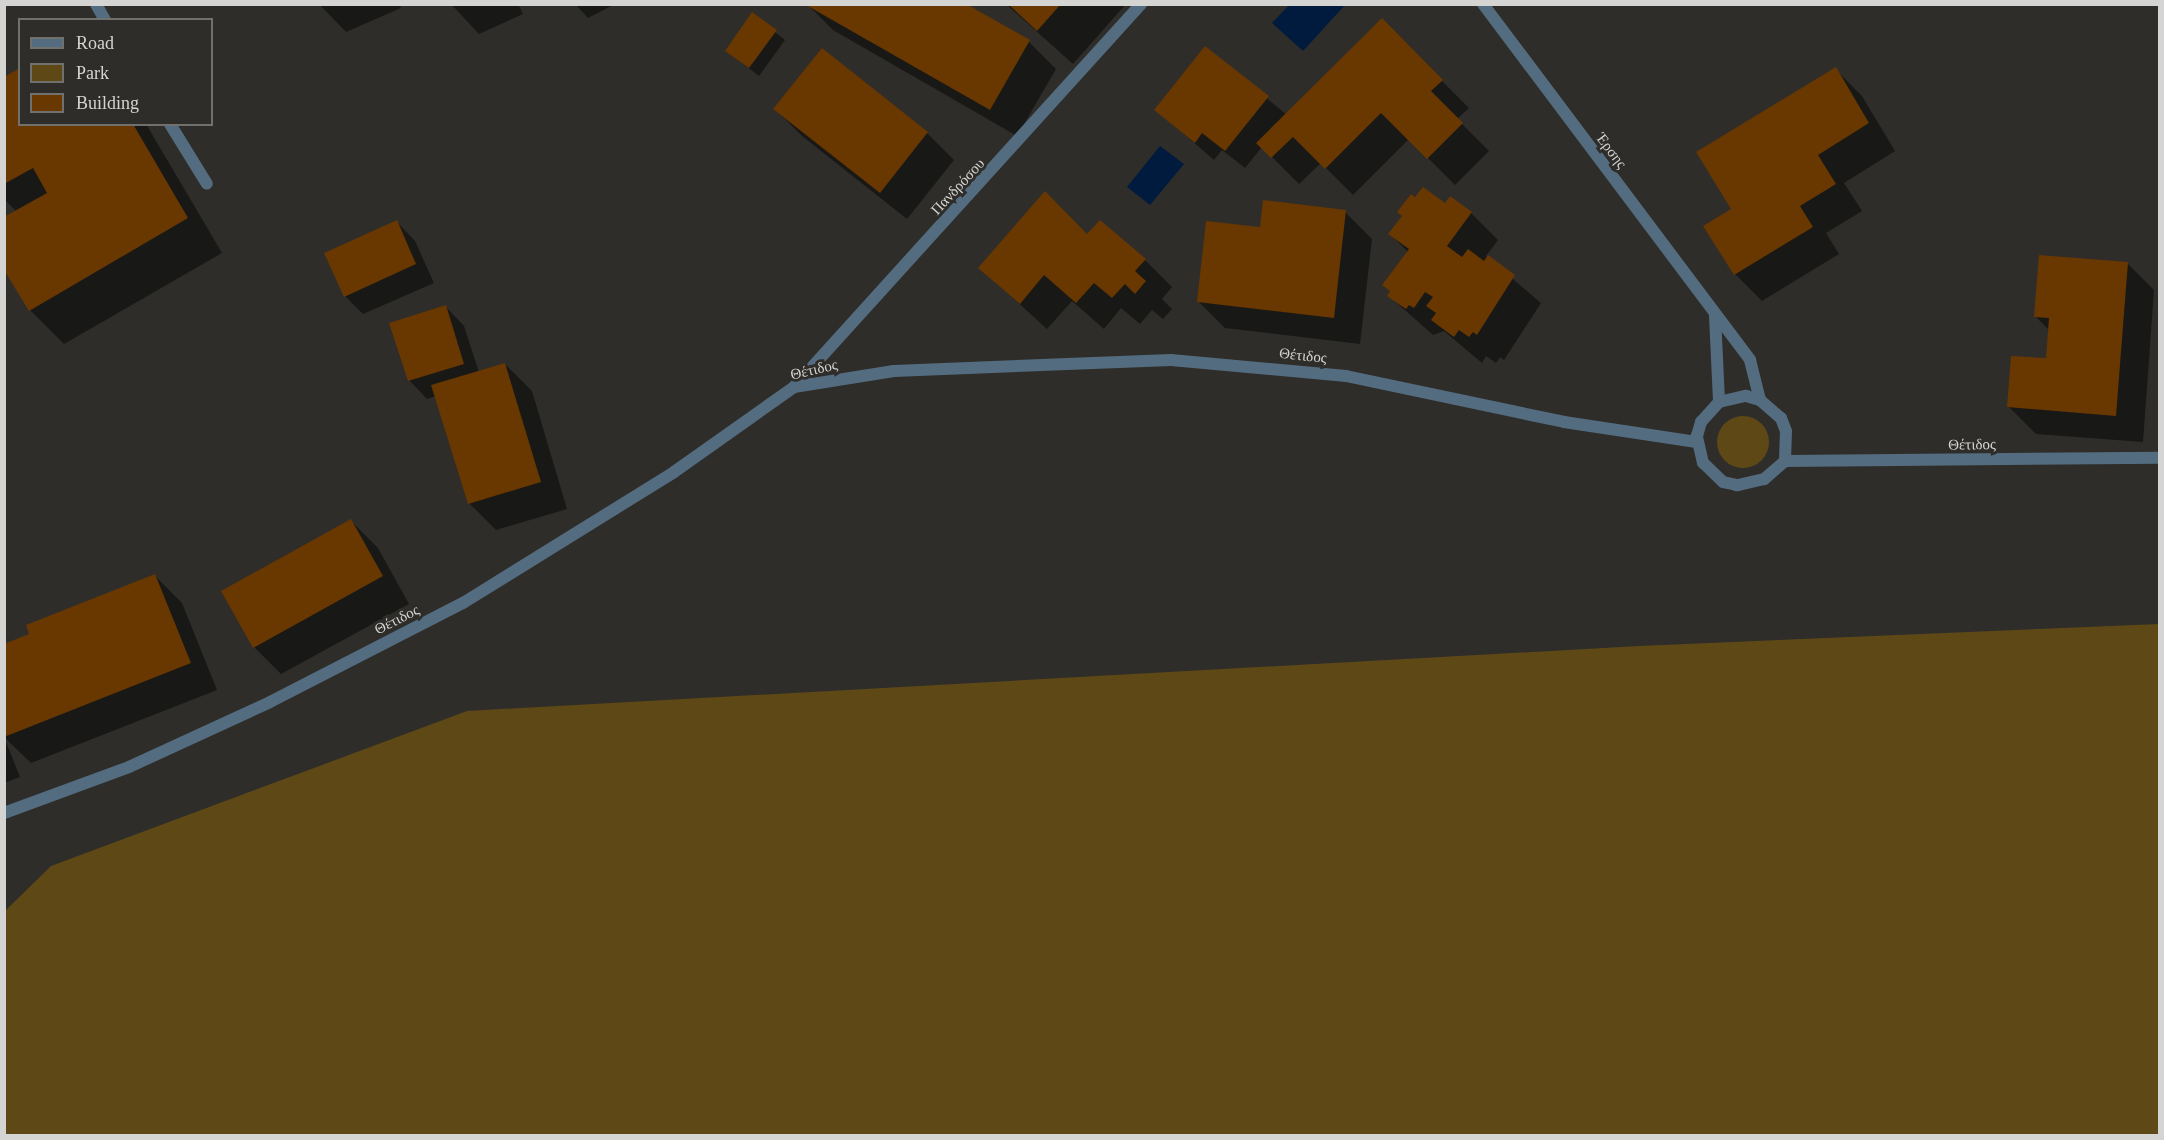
<!DOCTYPE html>
<html>
<head>
<meta charset="utf-8">
<style>
	body { margin:0 }
	#map { position:relative; width:2164px; height:1140px; overflow:hidden; background:#2e2d2a; font-family:Georgia,serif }
	div>[style] { position:absolute }
	.green>* { inset:0; background:#5e4916 }
	.round { border-radius:50% }
	.water>* { inset:0; background:#011b3e }
	.shadow>* { inset:0; background:#0007 }
	.building>* { inset:0; background:#693700 }
	.service>* { height:12px; margin:-6px; padding:0 6px; transform-origin:6px; border-radius:6px; background:#546c7f }
	.minor>* { height:12px; margin:-6px; padding:0 6px; transform-origin:6px; border-radius:6px; background:#546c7f }
	span { translate:-50% -50%; white-space:nowrap; text-align:center; line-height:1.15; -webkit-text-stroke:6px #2e2d2a; paint-order:stroke }
	.street-label { font-size:15px; color:#d4d4d2 }
	.frame { position:absolute; inset:0; border:6px solid #d4d4d2; pointer-events:none }
	.legend { position:absolute; left:18px; top:18px; width:195px; height:108px; box-sizing:border-box; background:#2e2d2a; border:2px solid #70706d; margin:0; padding:8px 10px; list-style:none; font-size:18px; color:#d4d4d2 }
	.legend li { display:flex; align-items:center; gap:12px; height:30px }
	.legend b { width:30px; border:2px solid #70706d }
</style>
</head>
<body>
<div id="map">
	<div class="green">
		<i class="round" style="left:1717px;top:416px;width:52px;height:52px"></i>
		<i style="clip-path:polygon(2159px 624px,2159px 1135px,5px 1135px,5px 911px,51px 866px,467px 711px,1639px 646px)"></i>
	</div>
	<div class="water">
		<i style="clip-path:polygon(1290px 4px,1345px 4px,1345px 5px,1303px 51px,1272px 23px)"></i>
		<i style="clip-path:polygon(1160px 146px,1184px 164px,1150px 205px,1127px 187px)"></i>
	</div>
	<div class="shadow">
		<i style="clip-path:polygon(319px 4px,399px 4px,401px 8px,346px 32px)"></i>
		<i style="clip-path:polygon(451px 4px,518px 4px,523px 14px,479px 34px)"></i>
		<i style="clip-path:polygon(575px 4px,615px 4px,588px 18px)"></i>
		<i style="clip-path:polygon(807px 4px,965px 4px,1029px 42px,1056px 69px,1017px 136px,833px 30px)"></i>
		<i style="clip-path:polygon(1006px 4px,1126px 4px,1073px 64px)"></i>
		<i style="clip-path:polygon(753px 15px,785px 40px,759px 76px,727px 51px)"></i>
		<i style="clip-path:polygon(1382px 21px,1469px 108px,1457px 119px,1489px 151px,1455px 185px,1409px 139px,1353px 195px,1321px 163px,1299px 184px,1262px 147px,1245px 168px,1222px 150px,1214px 160px,1156px 110px,1206px 48px,1287px 115px)"></i>
		<i style="clip-path:polygon(1835px 69px,1862px 96px,1895px 151px,1844px 183px,1862px 211px,1826px 233px,1839px 254px,1762px 301px,1735px 274px)"></i>
		<i style="clip-path:polygon(4px 79px,20px 124px,146px 124px,222px 253px,64px 344px,30px 310px,17px 212px,4px 199px)"></i>
		<i style="clip-path:polygon(775px 109px,927px 133px,954px 160px,907px 219px,802px 136px)"></i>
		<i style="clip-path:polygon(1446px 205px,1471px 213px,1498px 240px,1486px 256px,1541px 303px,1504px 360px,1500px 357px,1496px 363px,1486px 356px,1482px 363px,1444px 331px,1433px 335px,1389px 296px,1408px 252px,1390px 234px)"></i>
		<i style="clip-path:polygon(1345px 212px,1372px 239px,1360px 344px,1225px 328px,1198px 301px,1261px 229px)"></i>
		<i style="clip-path:polygon(397px 222px,415px 241px,434px 283px,363px 314px,345px 296px)"></i>
		<i style="clip-path:polygon(1088px 236px,1145px 260px,1172px 287px,1162px 299px,1172px 309px,1163px 319px,1152px 310px,1140px 324px,1121px 308px,1104px 329px,1072px 301px,1047px 329px,980px 268px)"></i>
		<i style="clip-path:polygon(2127px 263px,2154px 290px,2143px 442px,2036px 434px,2009px 407px,2047px 360px,2050px 331px,2036px 317px)"></i>
		<i style="clip-path:polygon(446px 307px,464px 326px,479px 372px,505px 364px,532px 391px,567px 509px,496px 530px,469px 503px,436px 396px,427px 399px,409px 380px)"></i>
		<i style="clip-path:polygon(351px 521px,378px 548px,409px 604px,281px 674px,254px 647px)"></i>
		<i style="clip-path:polygon(155px 576px,182px 603px,217px 690px,31px 763px,4px 737px,31px 635px)"></i>
		<i style="clip-path:polygon(4px 737px,20px 777px,4px 783px)"></i>
	</div>
	<div class="building">
		<i style="clip-path:polygon(1008px 4px,1061px 4px,1037px 31px)"></i>
		<i style="clip-path:polygon(806px 5px,968px 5px,1030px 40px,990px 110px)"></i>
		<i style="clip-path:polygon(752px 12px,777px 30px,749px 68px,725px 51px)"></i>
		<i style="clip-path:polygon(1382px 18px,1443px 80px,1431px 91px,1463px 123px,1427px 159px,1381px 113px,1325px 169px,1293px 137px,1271px 158px,1256px 143px)"></i>
		<i style="clip-path:polygon(1205px 46px,1269px 96px,1225px 151px,1202px 133px,1195px 143px,1154px 110px)"></i>
		<i style="clip-path:polygon(822px 48px,928px 132px,880px 193px,773px 109px)"></i>
		<i style="clip-path:polygon(1836px 67px,1869px 123px,1818px 155px,1836px 184px,1800px 206px,1813px 227px,1734px 275px,1703px 226px,1731px 209px,1696px 152px)"></i>
		<i style="clip-path:polygon(20px 68px,20px 124px,133px 124px,188px 218px,29px 311px,4px 270px,4px 217px,47px 193px,33px 168px,4px 184px,4px 77px)"></i>
		<i style="clip-path:polygon(1423px 187px,1445px 203px,1450px 196px,1472px 212px,1447px 246px,1462px 257px,1468px 249px,1484px 261px,1488px 255px,1515px 275px,1477px 335px,1473px 332px,1469px 337px,1459px 330px,1454px 337px,1431px 320px,1436px 313px,1426px 306px,1433px 297px,1425px 292px,1414px 308px,1409px 305px,1406px 309px,1387px 296px,1390px 291px,1382px 285px,1409px 249px,1388px 234px,1402px 216px,1397px 212px,1411px 194px,1415px 197px)"></i>
		<i style="clip-path:polygon(1045px 191px,1087px 234px,1100px 220px,1146px 259px,1135px 271px,1146px 281px,1135px 294px,1125px 284px,1112px 298px,1094px 283px,1076px 303px,1044px 275px,1020px 304px,978px 268px)"></i>
		<i style="clip-path:polygon(1263px 200px,1346px 210px,1334px 318px,1197px 302px,1206px 221px,1260px 227px)"></i>
		<i style="clip-path:polygon(397px 220px,416px 264px,344px 297px,324px 253px)"></i>
		<i style="clip-path:polygon(2039px 255px,2128px 262px,2116px 416px,2007px 407px,2011px 356px,2046px 358px,2049px 318px,2034px 317px)"></i>
		<i style="clip-path:polygon(446px 305px,464px 364px,408px 381px,389px 323px)"></i>
		<i style="clip-path:polygon(505px 363px,541px 482px,468px 504px,431px 385px)"></i>
		<i style="clip-path:polygon(351px 519px,383px 576px,253px 648px,221px 591px)"></i>
		<i style="clip-path:polygon(155px 574px,191px 663px,4px 737px,4px 644px,29px 634px,26px 625px)"></i>
	</div>
	<div class="service">
		<i style="left:96px;top:4px;width:18px;rotate:61deg"></i>
		<i style="left:170px;top:124px;width:70px;rotate:58.3deg"></i>
	</div>
	<div class="minor">
		<i style="left:1483px;top:4px;width:445px;rotate:53.1deg"></i>
		<i style="left:1750px;top:360px;width:41px;rotate:76deg"></i>
		<i style="left:1715px;top:316px;width:86px;rotate:87.3deg"></i>
		<i style="left:794px;top:387px;width:517px;rotate:-47.82deg"></i>
		<i style="left:1746px;top:396px;width:15px;rotate:16deg"></i>
		<i style="left:1760px;top:400px;width:28px;rotate:41deg"></i>
		<i style="left:1781px;top:418px;width:14px;rotate:69deg"></i>
		<i style="left:1786px;top:431px;width:30px;rotate:92deg"></i>
		<i style="left:1785px;top:461px;width:28px;rotate:139deg"></i>
		<i style="left:1764px;top:479px;width:28px;rotate:167deg"></i>
		<i style="left:1737px;top:485px;width:14px;rotate:-168deg"></i>
		<i style="left:1723px;top:482px;width:28px;rotate:-136deg"></i>
		<i style="left:1703px;top:463px;width:28px;rotate:-103deg"></i>
		<i style="left:1697px;top:436px;width:15px;rotate:-74deg"></i>
		<i style="left:1701px;top:422px;width:27px;rotate:-48deg"></i>
		<i style="left:1719px;top:402px;width:28px;rotate:-13deg"></i>
		<i style="left:1785px;top:461px;width:375px;rotate:-0.5deg"></i>
		<i style="left:4px;top:813px;width:133px;rotate:-20.2deg"></i>
		<i style="left:129px;top:767px;width:155px;rotate:-24.7deg"></i>
		<i style="left:270px;top:702px;width:217px;rotate:-27.2deg"></i>
		<i style="left:463px;top:603px;width:248px;rotate:-31.8deg"></i>
		<i style="left:674px;top:472px;width:147px;rotate:-35.3deg"></i>
		<i style="left:794px;top:387px;width:101px;rotate:-9.1deg"></i>
		<i style="left:894px;top:371px;width:277px;rotate:-2.3deg"></i>
		<i style="left:1171px;top:360px;width:176px;rotate:5.2deg"></i>
		<i style="left:1346px;top:376px;width:223px;rotate:11.9deg"></i>
		<i style="left:1564px;top:422px;width:134px;rotate:8.6deg"></i>
	</div>
	<div class="street-label">
		<span style="left:1611px;top:151px;rotate:53deg">Έρσης</span>
		<span style="left:958px;top:187px;rotate:-47deg">Πανδρόσου</span>
		<span style="left:1303px;top:356px;rotate:6deg">Θέτιδος</span>
		<span style="left:814px;top:370px;rotate:-13deg">Θέτιδος</span>
		<span style="left:1972px;top:445px;rotate:-1deg">Θέτιδος</span>
		<span style="left:397px;top:620px;rotate:-27deg">Θέτιδος</span>
	</div>
	<div class="frame"></div>
	<ul class="legend">
	<li><b style="height:8px;background:#546c7f"></b>Road</li>
	<li><b style="height:16px;background:#5e4916"></b>Park</li>
	<li><b style="height:16px;background:#693700"></b>Building</li>
	</ul>
</div>
</body>
</html>
